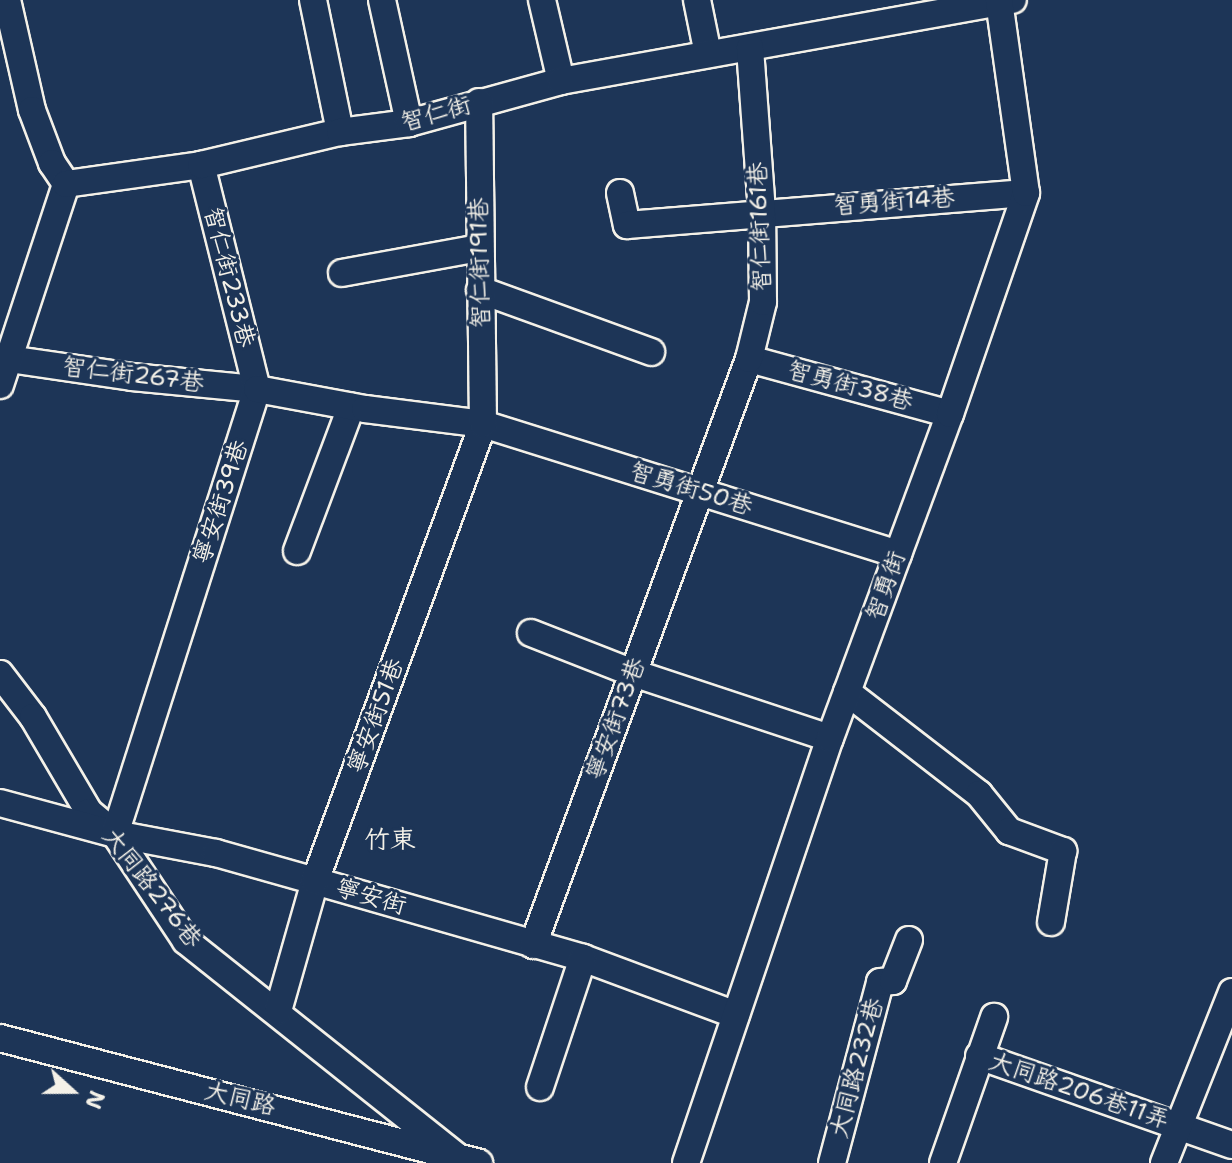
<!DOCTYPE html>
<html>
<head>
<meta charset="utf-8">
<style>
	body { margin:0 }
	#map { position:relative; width:1232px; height:1163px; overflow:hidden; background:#1d3557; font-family:"Shantell Sans","LXGW WenKai TC",sans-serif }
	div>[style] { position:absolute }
	.roads { filter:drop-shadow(2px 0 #f4f1e8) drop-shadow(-2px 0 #f4f1e8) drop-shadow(0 2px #f4f1e8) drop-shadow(0 -2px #f4f1e8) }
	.minor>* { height:26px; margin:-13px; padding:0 13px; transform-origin:13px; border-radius:13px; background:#1d3557 }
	span { translate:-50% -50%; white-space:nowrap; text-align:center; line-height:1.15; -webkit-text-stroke:6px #1d3557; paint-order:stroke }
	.street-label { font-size:24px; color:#f4f1e8 }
	.neighbourhood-label { font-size:26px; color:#f4f1e8 }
	.north { position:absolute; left:32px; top:1051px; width:80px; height:80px; -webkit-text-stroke:6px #1d3557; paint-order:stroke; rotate:111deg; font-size:22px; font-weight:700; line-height:32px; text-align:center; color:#f4f1e8 }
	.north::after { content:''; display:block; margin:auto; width:28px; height:36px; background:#f4f1e8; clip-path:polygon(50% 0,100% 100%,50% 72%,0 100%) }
</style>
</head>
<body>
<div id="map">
	<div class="roads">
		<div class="minor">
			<i style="left:7px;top:0;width:113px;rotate:77.2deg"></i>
			<i style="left:32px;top:110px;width:57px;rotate:69.3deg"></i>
			<i style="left:52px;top:163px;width:25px;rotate:56deg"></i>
			<i style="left:313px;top:0;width:135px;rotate:78.4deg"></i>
			<i style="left:382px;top:0;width:126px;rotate:77.6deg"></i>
			<i style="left:542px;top:0;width:83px;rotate:76.8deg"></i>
			<i style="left:697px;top:0;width:55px;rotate:78.5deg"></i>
			<i style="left:620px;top:193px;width:33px;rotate:78deg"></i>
			<i style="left:627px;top:225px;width:400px;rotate:-4.6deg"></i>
			<i style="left:342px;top:273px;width:139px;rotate:-10.3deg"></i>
			<i style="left:480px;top:290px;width:182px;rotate:19.9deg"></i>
			<i style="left:9px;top:359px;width:124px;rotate:8.3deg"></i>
			<i style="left:132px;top:377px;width:126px;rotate:5.5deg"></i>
			<i style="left:257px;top:389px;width:231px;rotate:-104deg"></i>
			<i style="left:749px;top:359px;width:208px;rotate:15.3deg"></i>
			<i style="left:0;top:385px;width:212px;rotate:-71.8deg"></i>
			<i style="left:66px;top:184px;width:136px;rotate:-8deg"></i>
			<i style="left:201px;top:165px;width:143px;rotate:-13.4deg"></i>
			<i style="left:340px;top:132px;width:70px;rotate:-7.4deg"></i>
			<i style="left:409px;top:123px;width:158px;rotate:-15.4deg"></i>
			<i style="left:561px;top:81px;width:459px;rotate:-10.2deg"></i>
			<i style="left:297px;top:551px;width:154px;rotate:-69.4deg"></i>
			<i style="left:531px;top:633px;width:110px;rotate:21.4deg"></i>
			<i style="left:633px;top:673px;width:207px;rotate:18.3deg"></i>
			<i style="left:0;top:674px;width:54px;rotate:52.5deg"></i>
			<i style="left:33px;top:717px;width:110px;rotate:59.5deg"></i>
			<i style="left:89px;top:812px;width:34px;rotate:40deg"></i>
			<i style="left:115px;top:834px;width:128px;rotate:56.4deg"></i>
			<i style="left:186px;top:941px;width:344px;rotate:38.5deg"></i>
			<i style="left:847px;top:692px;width:167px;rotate:37.7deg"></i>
			<i style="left:979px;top:794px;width:48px;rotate:51deg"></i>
			<i style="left:1009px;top:831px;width:58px;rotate:20.3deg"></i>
			<i style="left:1063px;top:851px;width:72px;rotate:99.6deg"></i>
			<i style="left:0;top:803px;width:119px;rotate:15.1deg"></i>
			<i style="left:115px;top:834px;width:103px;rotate:10.7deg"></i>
			<i style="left:216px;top:853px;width:103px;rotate:15.8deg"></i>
			<i style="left:315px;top:881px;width:279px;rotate:16deg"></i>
			<i style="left:583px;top:958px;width:163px;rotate:20.4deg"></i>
			<i style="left:115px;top:834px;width:467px;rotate:-72.3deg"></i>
			<i style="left:257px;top:389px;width:110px;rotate:10.5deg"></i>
			<i style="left:365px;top:409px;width:119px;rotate:7.2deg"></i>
			<i style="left:483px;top:424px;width:435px;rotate:17.4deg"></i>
			<i style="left:533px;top:945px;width:625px;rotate:-69.77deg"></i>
			<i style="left:749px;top:359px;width:59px;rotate:-76.2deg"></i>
			<i style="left:763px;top:302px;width:90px;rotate:-90.6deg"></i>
			<i style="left:762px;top:212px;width:165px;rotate:-94.2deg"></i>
			<i style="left:278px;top:1011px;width:135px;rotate:-74.1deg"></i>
			<i style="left:315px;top:881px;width:487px;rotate:-69.8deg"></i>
			<i style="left:483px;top:424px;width:322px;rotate:-90.7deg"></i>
			<i style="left:0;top:1038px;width:495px;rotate:14.6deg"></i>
			<i style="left:979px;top:1056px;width:268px;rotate:19.4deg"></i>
			<i style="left:540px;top:1087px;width:136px;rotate:-71.6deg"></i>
			<i style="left:686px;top:1163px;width:449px;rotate:-71.3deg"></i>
			<i style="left:830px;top:738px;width:346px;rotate:-69.7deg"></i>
			<i style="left:950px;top:414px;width:234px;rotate:-71deg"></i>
			<i style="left:1026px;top:193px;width:195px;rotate:-98deg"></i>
			<i style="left:832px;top:1163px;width:187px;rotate:-75.1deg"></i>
			<i style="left:880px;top:982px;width:13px;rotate:-4deg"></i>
			<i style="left:893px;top:981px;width:44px;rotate:-68.7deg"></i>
			<i style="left:943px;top:1163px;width:155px;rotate:-70.7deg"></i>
			<i style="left:1164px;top:1163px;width:184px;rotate:-68.3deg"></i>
		</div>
	</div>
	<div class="street-label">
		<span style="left:436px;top:114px;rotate:-15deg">智仁街</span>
		<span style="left:894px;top:202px;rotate:-4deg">智勇街14巷</span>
		<span style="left:760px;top:227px;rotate:-92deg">智仁街161巷</span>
		<span style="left:480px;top:263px;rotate:-91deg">智仁街191巷</span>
		<span style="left:229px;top:277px;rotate:76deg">智仁街233巷</span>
		<span style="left:133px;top:375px;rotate:7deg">智仁街267巷</span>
		<span style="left:850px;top:386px;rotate:15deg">智勇街38巷</span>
		<span style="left:691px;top:489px;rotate:17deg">智勇街50巷</span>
		<span style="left:221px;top:502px;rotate:-72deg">寧安街39巷</span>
		<span style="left:886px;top:586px;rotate:-70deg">智勇街</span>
		<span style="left:376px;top:716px;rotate:-70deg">寧安街51巷</span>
		<span style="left:616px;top:719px;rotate:-70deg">寧安街73巷</span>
		<span style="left:152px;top:888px;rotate:52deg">大同路276巷</span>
		<span style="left:371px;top:897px;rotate:16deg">寧安街</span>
		<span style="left:857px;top:1068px;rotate:-75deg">大同路232巷</span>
		<span style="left:1079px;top:1091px;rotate:19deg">大同路206巷11弄</span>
		<span style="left:240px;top:1099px;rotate:14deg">大同路</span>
	</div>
	<div class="neighbourhood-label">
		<span style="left:390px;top:839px">竹東</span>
	</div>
	<div class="north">N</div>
</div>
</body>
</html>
